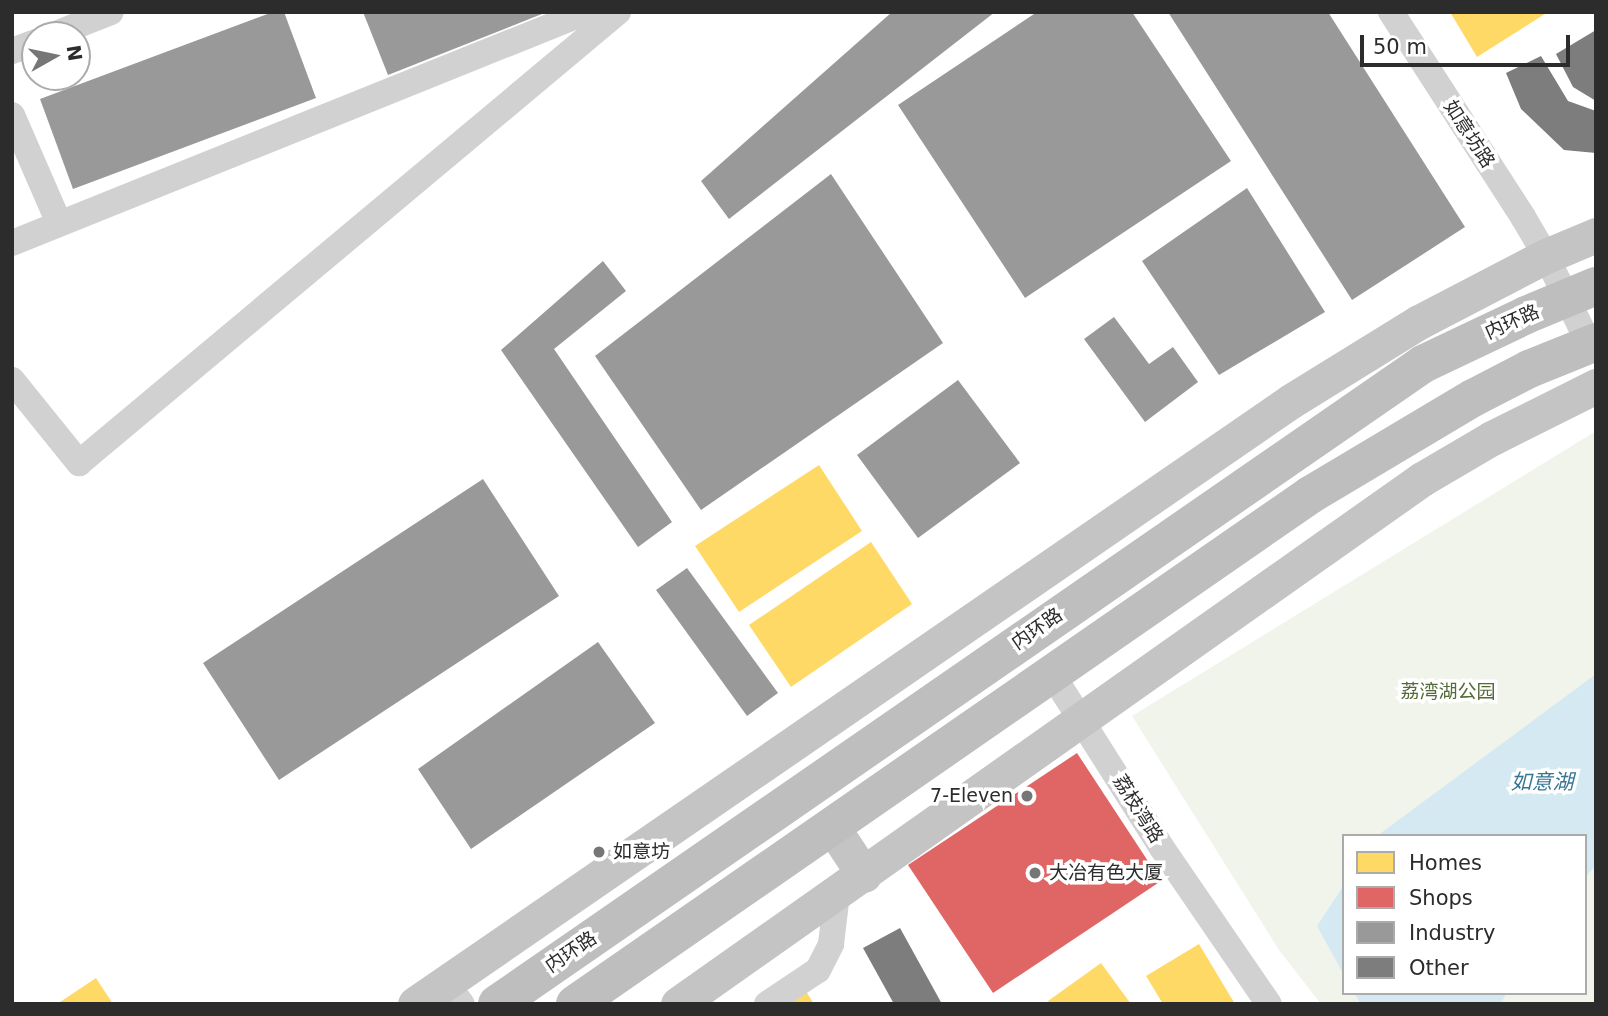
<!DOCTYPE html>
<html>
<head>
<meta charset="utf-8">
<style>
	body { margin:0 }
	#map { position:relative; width:1608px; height:1016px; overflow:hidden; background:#fff; font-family:"DejaVu Sans","Noto Sans SC",sans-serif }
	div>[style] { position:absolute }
	.green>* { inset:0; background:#f0f4ea }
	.water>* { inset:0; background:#d5e9f2 }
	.homes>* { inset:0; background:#ffd966 }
	.shops>* { inset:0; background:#e06666 }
	.industry>* { inset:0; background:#999 }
	.building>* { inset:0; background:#7d7d7d }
	.minor>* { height:26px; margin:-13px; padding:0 13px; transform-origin:13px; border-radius:13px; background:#d1d1d1 }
	.major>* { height:35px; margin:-17.5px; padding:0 17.5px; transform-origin:17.5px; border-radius:17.5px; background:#c4c4c4 }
	.highway-bridge>* { height:38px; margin:-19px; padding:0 19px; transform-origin:19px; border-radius:19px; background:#bebebe }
	.dots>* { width:19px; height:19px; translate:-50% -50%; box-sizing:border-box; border:4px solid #fff; border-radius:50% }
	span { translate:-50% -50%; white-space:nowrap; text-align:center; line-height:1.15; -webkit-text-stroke:7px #fff; paint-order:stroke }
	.street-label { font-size:19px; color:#2c2c2c }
	.park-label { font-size:19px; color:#536b37 }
	.poi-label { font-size:19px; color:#2c2c2c }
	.right { translate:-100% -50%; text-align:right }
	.left { translate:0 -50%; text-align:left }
	.water-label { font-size:21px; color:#367693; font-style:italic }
	.frame { position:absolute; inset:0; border:14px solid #2c2c2c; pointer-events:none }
	.legend { position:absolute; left:1342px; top:834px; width:245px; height:161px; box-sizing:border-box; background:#fff; border:2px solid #ababab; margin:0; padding:9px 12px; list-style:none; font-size:21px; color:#2c2c2c }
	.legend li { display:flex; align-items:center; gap:14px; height:35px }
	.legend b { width:35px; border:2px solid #ababab }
	.north { position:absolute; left:21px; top:21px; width:70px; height:70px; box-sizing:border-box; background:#fff; border:2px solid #ababab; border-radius:50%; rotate:81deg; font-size:19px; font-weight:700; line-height:28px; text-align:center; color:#2c2c2c }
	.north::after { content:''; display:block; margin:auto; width:24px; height:32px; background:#767676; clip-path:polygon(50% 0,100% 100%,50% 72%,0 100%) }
	.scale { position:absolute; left:1360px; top:35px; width:210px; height:32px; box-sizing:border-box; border:4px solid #2c2c2c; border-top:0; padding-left:9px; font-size:21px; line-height:24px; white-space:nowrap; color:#2c2c2c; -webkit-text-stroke:5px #fff; paint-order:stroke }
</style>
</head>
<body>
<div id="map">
	<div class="green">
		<i style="clip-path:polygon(evenodd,1596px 431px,1596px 1004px,1321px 1004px,1279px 950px,1132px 716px,1596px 431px,1344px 836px,1585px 836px,1585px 993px,1344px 993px,1344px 836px)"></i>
	</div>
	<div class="water">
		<i style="clip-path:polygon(1596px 674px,1596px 865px,1585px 878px,1585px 836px,1377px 836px)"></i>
		<i style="clip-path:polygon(1344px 885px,1344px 975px,1317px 926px)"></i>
		<i style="clip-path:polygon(1354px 993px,1507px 993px,1500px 1004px,1361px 1004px)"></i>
	</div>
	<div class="homes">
		<i style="clip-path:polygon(1450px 12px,1548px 12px,1477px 57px)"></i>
		<i style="clip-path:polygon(819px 465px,862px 531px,739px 612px,695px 546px)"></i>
		<i style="clip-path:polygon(871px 542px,912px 604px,791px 687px,749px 625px)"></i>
		<i style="clip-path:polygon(1199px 944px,1235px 1004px,1163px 1004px,1146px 976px)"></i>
		<i style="clip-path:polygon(1101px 963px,1131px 1004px,1050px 1004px,1048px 1001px)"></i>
		<i style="clip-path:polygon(96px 978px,113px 1004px,57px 1004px)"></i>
		<i style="clip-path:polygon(802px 985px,814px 1004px,774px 1004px)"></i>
	</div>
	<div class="shops">
		<i style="clip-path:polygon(1077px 753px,1161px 881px,993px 993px,908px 865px)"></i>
	</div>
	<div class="industry">
		<i style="clip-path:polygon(273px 12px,284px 12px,316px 98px,73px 189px,40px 99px)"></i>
		<i style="clip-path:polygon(363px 12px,547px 12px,388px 75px)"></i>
		<i style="clip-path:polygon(892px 12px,995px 12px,729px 219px,701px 181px)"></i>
		<i style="clip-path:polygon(1037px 12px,1132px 12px,1231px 161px,1025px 298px,898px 105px)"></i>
		<i style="clip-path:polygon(1168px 12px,1328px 12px,1465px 227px,1352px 300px)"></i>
		<i style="clip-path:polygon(831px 174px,943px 343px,701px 510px,595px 356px)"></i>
		<i style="clip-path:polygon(1247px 188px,1325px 312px,1219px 375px,1142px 261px)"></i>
		<i style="clip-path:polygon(603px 261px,626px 291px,554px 349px,672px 522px,638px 547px,501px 350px)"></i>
		<i style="clip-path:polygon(1114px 317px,1149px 364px,1173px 347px,1198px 382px,1145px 422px,1084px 339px)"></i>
		<i style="clip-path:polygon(958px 380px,1020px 463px,918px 538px,857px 455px)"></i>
		<i style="clip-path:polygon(483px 479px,559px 596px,279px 780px,203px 663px)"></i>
		<i style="clip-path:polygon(687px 568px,778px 693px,747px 716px,656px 590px)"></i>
		<i style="clip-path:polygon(598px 642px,655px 723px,471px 849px,418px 769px)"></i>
	</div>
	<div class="building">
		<i style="clip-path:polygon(1596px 30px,1596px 101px,1573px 87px,1556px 54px)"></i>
		<i style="clip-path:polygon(1541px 56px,1568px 101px,1596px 111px,1596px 153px,1564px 150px,1521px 109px,1506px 73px)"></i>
		<i style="clip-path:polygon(900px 928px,942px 1004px,894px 1004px,863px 948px)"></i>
	</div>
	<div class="minor">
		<i style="left:1391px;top:12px;width:244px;rotate:57.2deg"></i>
		<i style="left:1523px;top:217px;width:45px;rotate:59.5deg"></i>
		<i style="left:1546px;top:256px;width:102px;rotate:63.9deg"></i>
		<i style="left:53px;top:35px;width:62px;rotate:-21.6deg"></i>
		<i style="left:12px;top:51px;width:25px;rotate:-21deg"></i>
		<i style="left:12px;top:115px;width:118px;rotate:66.5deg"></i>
		<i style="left:12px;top:243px;width:619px;rotate:-21.92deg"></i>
		<i style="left:12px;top:380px;width:107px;rotate:51.1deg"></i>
		<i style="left:79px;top:463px;width:703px;rotate:-39.92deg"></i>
		<i style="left:1057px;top:682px;width:196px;rotate:57.7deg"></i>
		<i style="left:1162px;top:848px;width:189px;rotate:55.6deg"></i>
		<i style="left:446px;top:983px;width:26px;rotate:53deg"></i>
		<i style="left:767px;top:1004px;width:61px;rotate:-33.7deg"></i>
		<i style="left:818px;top:970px;width:29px;rotate:-63deg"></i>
		<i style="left:831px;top:944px;width:50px;rotate:-83.2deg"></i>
	</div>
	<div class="major">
		<i style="left:837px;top:834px;width:49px;rotate:56.6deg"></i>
		<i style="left:415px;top:1004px;width:1063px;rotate:-34.54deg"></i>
		<i style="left:1291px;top:401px;width:150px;rotate:-31.7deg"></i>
		<i style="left:1419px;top:322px;width:143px;rotate:-27.5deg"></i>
		<i style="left:1546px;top:256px;width:54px;rotate:-22.8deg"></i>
		<i style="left:678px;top:1004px;width:911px;rotate:-35.21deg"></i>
		<i style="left:1422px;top:479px;width:81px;rotate:-30.4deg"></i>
		<i style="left:1492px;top:438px;width:116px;rotate:-26.6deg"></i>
	</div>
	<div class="highway-bridge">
		<i style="left:497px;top:1004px;width:1126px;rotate:-34.65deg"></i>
		<i style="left:1423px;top:364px;width:114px;rotate:-25.4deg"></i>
		<i style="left:1526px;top:315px;width:76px;rotate:-22.5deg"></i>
		<i style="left:575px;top:1004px;width:894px;rotate:-34.7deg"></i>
		<i style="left:1310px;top:495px;width:190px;rotate:-30.8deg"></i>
		<i style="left:1473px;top:398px;width:63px;rotate:-27.4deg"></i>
		<i style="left:1529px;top:369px;width:72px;rotate:-21.9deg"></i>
	</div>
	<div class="dots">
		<i style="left:1027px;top:796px;background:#767676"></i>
		<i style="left:599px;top:852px;background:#767676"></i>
		<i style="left:1035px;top:873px;background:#767676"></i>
	</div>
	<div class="street-label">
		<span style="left:1469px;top:134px;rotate:57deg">如意坊路</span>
		<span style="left:1512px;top:322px;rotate:-24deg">内环路</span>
		<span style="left:1037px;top:629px;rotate:-35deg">内环路</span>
		<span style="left:1138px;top:809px;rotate:58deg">荔枝湾路</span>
		<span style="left:571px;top:952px;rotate:-34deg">内环路</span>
	</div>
	<div class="park-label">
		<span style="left:1448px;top:692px">荔湾湖公园</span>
	</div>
	<div class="poi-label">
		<span class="right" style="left:1013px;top:796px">7-Eleven</span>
		<span class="left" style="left:613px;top:852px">如意坊</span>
		<span class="left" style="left:1049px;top:873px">大冶有色大厦</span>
	</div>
	<div class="water-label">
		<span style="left:1542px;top:782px">如意湖</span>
	</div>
	<div class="frame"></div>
	<ul class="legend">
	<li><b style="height:19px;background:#ffd966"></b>Homes</li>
	<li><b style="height:19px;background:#e06666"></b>Shops</li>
	<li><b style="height:19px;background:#999"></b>Industry</li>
	<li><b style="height:19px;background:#7d7d7d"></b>Other</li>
	</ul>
	<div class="north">N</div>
	<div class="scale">50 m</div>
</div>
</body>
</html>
